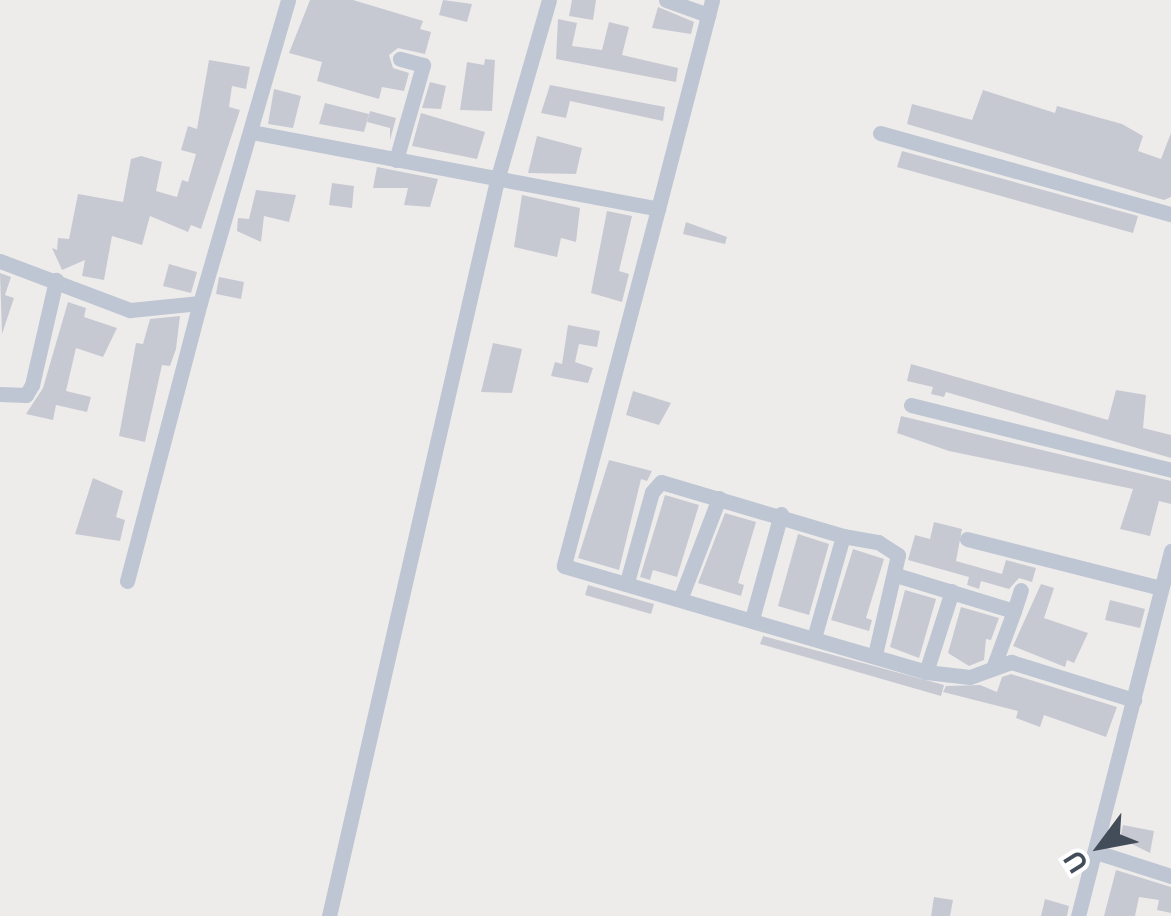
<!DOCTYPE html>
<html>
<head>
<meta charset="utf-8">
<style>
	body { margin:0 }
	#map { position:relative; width:1171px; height:916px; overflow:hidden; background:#eeebeb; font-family:Figtree,sans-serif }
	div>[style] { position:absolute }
	.building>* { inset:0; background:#c7c9d2 }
	.minor>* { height:15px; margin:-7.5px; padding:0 7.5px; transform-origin:7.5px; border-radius:7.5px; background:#bdc6d2 }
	span { translate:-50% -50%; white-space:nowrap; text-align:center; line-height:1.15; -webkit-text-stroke:8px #fff; paint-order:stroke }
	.north { position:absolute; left:1051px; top:796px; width:100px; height:100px; -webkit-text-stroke:8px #fff; paint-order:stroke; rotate:238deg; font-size:28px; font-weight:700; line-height:40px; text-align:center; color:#434d59 }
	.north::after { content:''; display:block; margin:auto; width:35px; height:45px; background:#434d59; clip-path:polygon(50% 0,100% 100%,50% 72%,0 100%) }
</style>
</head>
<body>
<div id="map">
	<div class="building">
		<i style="clip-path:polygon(310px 0,353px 0,423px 21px,420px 29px,431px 32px,425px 54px,398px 48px,389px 55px,393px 68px,409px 73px,404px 91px,382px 87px,379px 99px,317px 81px,322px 62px,289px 53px)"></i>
		<i style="clip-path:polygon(443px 0,472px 4px,467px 22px,439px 15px)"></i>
		<i style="clip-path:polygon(572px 0,596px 0,593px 20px,569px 16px)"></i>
		<i style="clip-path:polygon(658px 7px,694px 22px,691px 34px,652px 28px)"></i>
		<i style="clip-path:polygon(558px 19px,577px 23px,572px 46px,602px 50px,609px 22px,629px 27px,622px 55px,678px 68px,676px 82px,556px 59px)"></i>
		<i style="clip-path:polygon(485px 59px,495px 60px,492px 111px,460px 110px,467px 62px,484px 65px)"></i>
		<i style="clip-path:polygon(209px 60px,250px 67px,246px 89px,232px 86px,229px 107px,240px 110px,201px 229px,191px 225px,188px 232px,150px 216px,142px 245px,112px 236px,104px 280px,82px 276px,85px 260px,62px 270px,52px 248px,57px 250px,58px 238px,69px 239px,78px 194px,123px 202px,131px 159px,141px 156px,162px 162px,156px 191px,177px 197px,182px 180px,188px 182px,196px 154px,181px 150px,188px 126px,197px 129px)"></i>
		<i style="clip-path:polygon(430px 82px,446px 86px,441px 109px,422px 108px)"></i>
		<i style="clip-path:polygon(550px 85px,665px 107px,663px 121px,570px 101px,566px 118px,541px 113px)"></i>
		<i style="clip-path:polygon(274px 89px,301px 96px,293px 128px,268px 124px)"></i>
		<i style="clip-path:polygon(983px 90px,1055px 113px,1057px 106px,1122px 124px,1143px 136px,1138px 151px,1161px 159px,1171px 133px,1171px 197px,1164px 200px,907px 124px,912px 104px,972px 120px)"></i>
		<i style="clip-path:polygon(325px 103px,369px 114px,364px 132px,319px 124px)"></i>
		<i style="clip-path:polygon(370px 111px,396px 118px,390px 140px,390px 128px,367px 122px)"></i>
		<i style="clip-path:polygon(421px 113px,485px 132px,477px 159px,412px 146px)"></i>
		<i style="clip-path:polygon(537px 136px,582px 148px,576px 174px,528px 173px)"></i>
		<i style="clip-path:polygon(902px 151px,1138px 216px,1133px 233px,897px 167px)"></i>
		<i style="clip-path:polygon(377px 167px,438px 179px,430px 207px,404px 205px,408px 188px,373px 188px)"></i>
		<i style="clip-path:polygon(332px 183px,354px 186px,352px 208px,329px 205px)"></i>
		<i style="clip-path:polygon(256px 190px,296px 195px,289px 222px,264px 216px,261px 242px,237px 231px,238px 218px,249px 219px)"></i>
		<i style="clip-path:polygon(522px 195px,580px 208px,576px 242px,561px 238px,557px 257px,514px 247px)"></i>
		<i style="clip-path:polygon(607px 211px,632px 216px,619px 271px,629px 274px,622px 302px,591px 293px)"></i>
		<i style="clip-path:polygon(686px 222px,727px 237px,725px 244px,683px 234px)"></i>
		<i style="clip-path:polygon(169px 264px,197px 272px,191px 293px,163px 286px)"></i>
		<i style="clip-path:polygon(0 273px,11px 277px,5px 295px,14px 298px,2px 334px)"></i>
		<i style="clip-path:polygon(219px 277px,244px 282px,241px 299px,216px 294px)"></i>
		<i style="clip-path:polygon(68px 302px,86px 308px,84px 317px,117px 328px,103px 357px,76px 348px,66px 391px,91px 397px,87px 412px,56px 405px,53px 420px,26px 414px,43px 388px)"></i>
		<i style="clip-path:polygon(180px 316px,176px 349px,170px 366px,162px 365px,145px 442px,119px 436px,136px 343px,143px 344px,150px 319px)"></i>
		<i style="clip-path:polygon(568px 325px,600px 331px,597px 347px,579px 344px,575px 362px,593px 368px,588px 383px,551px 376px,555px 362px,562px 364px)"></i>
		<i style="clip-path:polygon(493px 343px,522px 349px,512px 393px,481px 392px)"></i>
		<i style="clip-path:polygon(911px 364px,1108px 420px,1116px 390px,1146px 395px,1143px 428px,1171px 435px,1171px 458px,946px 392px,944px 397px,931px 394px,933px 387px,907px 381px)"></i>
		<i style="clip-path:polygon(633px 391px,671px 403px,659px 425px,626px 415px)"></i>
		<i style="clip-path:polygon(901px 416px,1171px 481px,1171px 504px,1159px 501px,1150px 536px,1120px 529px,1133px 489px,949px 451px,897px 433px)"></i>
		<i style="clip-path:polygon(609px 460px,652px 471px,647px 481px,641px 479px,619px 570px,578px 558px)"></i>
		<i style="clip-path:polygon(93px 478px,123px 491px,116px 517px,125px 520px,120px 541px,75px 534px)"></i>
		<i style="clip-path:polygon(665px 495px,699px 505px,677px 577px,653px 570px,650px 580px,640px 577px)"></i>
		<i style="clip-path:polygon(725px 513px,756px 522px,738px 583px,744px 585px,741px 596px,698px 583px)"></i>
		<i style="clip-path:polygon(934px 522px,962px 529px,956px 561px,1002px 574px,1006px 560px,1036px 568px,1032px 582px,1019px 578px,1009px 589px,981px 581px,979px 589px,967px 585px,969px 577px,908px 560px,915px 535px,930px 539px)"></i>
		<i style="clip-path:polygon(798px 534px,829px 544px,809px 615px,778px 606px)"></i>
		<i style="clip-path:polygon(853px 549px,884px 559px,866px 618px,872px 620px,869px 631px,831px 620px)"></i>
		<i style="clip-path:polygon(1041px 584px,1054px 588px,1044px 618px,1088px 633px,1074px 663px,1067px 660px,1065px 667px,1013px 646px)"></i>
		<i style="clip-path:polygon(588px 585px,654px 604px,651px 614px,585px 595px)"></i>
		<i style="clip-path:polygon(905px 590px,936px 599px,919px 658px,890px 647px)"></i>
		<i style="clip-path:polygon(1110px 600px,1145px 609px,1140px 628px,1105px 620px)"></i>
		<i style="clip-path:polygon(961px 607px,999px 618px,991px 640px,986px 639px,984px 660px,969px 666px,948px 653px)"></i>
		<i style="clip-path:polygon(763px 636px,944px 685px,941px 696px,760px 644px)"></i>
		<i style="clip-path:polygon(1011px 674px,1117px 707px,1106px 737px,1044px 715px,1040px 727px,1016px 718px,1018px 711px,943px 692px,946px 686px,980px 685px,997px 692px,1002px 677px)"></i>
		<i style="clip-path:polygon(1123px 825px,1154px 831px,1150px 853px,1120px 838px)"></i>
		<i style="clip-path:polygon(1116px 870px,1171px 887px,1171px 913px,1157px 910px,1159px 900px,1139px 897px,1135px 916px,1104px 916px)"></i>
		<i style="clip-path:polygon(934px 897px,953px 900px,950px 916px,931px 916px)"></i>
		<i style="clip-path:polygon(1045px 899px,1069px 906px,1067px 916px,1041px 916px)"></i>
	</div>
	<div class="minor">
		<i style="left:666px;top:0;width:45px;rotate:19.7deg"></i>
		<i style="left:252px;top:132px;width:413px;rotate:10.7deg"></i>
		<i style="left:658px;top:209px;width:216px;rotate:-75.5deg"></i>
		<i style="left:880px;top:133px;width:302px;rotate:15.6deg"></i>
		<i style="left:396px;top:160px;width:99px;rotate:-74.1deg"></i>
		<i style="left:423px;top:65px;width:24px;rotate:-165deg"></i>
		<i style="left:658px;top:209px;width:369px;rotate:104.8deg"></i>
		<i style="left:564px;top:566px;width:377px;rotate:16.3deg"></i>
		<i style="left:926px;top:672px;width:44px;rotate:6.5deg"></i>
		<i style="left:970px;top:677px;width:44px;rotate:-20.1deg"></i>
		<i style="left:1011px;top:662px;width:129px;rotate:17.2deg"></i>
		<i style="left:0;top:261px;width:139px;rotate:20.7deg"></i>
		<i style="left:130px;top:310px;width:70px;rotate:-5.7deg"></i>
		<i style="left:200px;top:303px;width:316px;rotate:-73.8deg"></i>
		<i style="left:0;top:394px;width:26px;rotate:2deg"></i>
		<i style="left:26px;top:395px;width:12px;rotate:-59deg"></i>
		<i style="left:32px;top:385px;width:108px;rotate:-77.1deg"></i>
		<i style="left:911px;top:405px;width:268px;rotate:14deg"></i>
		<i style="left:967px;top:539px;width:199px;rotate:14.2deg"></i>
		<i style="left:896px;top:575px;width:123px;rotate:17deg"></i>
		<i style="left:1014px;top:611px;width:61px;rotate:110.2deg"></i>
		<i style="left:127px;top:581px;width:287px;rotate:-75.3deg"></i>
		<i style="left:627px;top:582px;width:93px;rotate:-74.5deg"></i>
		<i style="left:652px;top:492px;width:13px;rotate:-48deg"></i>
		<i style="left:661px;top:482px;width:190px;rotate:16.5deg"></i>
		<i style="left:681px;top:597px;width:106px;rotate:-69deg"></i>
		<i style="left:1014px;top:611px;width:22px;rotate:-72deg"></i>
		<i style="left:752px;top:619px;width:109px;rotate:-74.6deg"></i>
		<i style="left:814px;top:638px;width:106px;rotate:-74.1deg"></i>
		<i style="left:843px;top:536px;width:36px;rotate:10deg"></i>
		<i style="left:878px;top:542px;width:24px;rotate:33deg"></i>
		<i style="left:898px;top:555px;width:103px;rotate:103deg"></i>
		<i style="left:926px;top:672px;width:85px;rotate:-72.2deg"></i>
		<i style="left:1096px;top:852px;width:79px;rotate:17.7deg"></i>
		<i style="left:329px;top:916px;width:755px;rotate:-77.14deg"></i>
		<i style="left:497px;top:180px;width:187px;rotate:-73.9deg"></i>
		<i style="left:1078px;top:916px;width:377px;rotate:-75.7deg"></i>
	</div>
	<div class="north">U</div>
</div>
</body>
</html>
